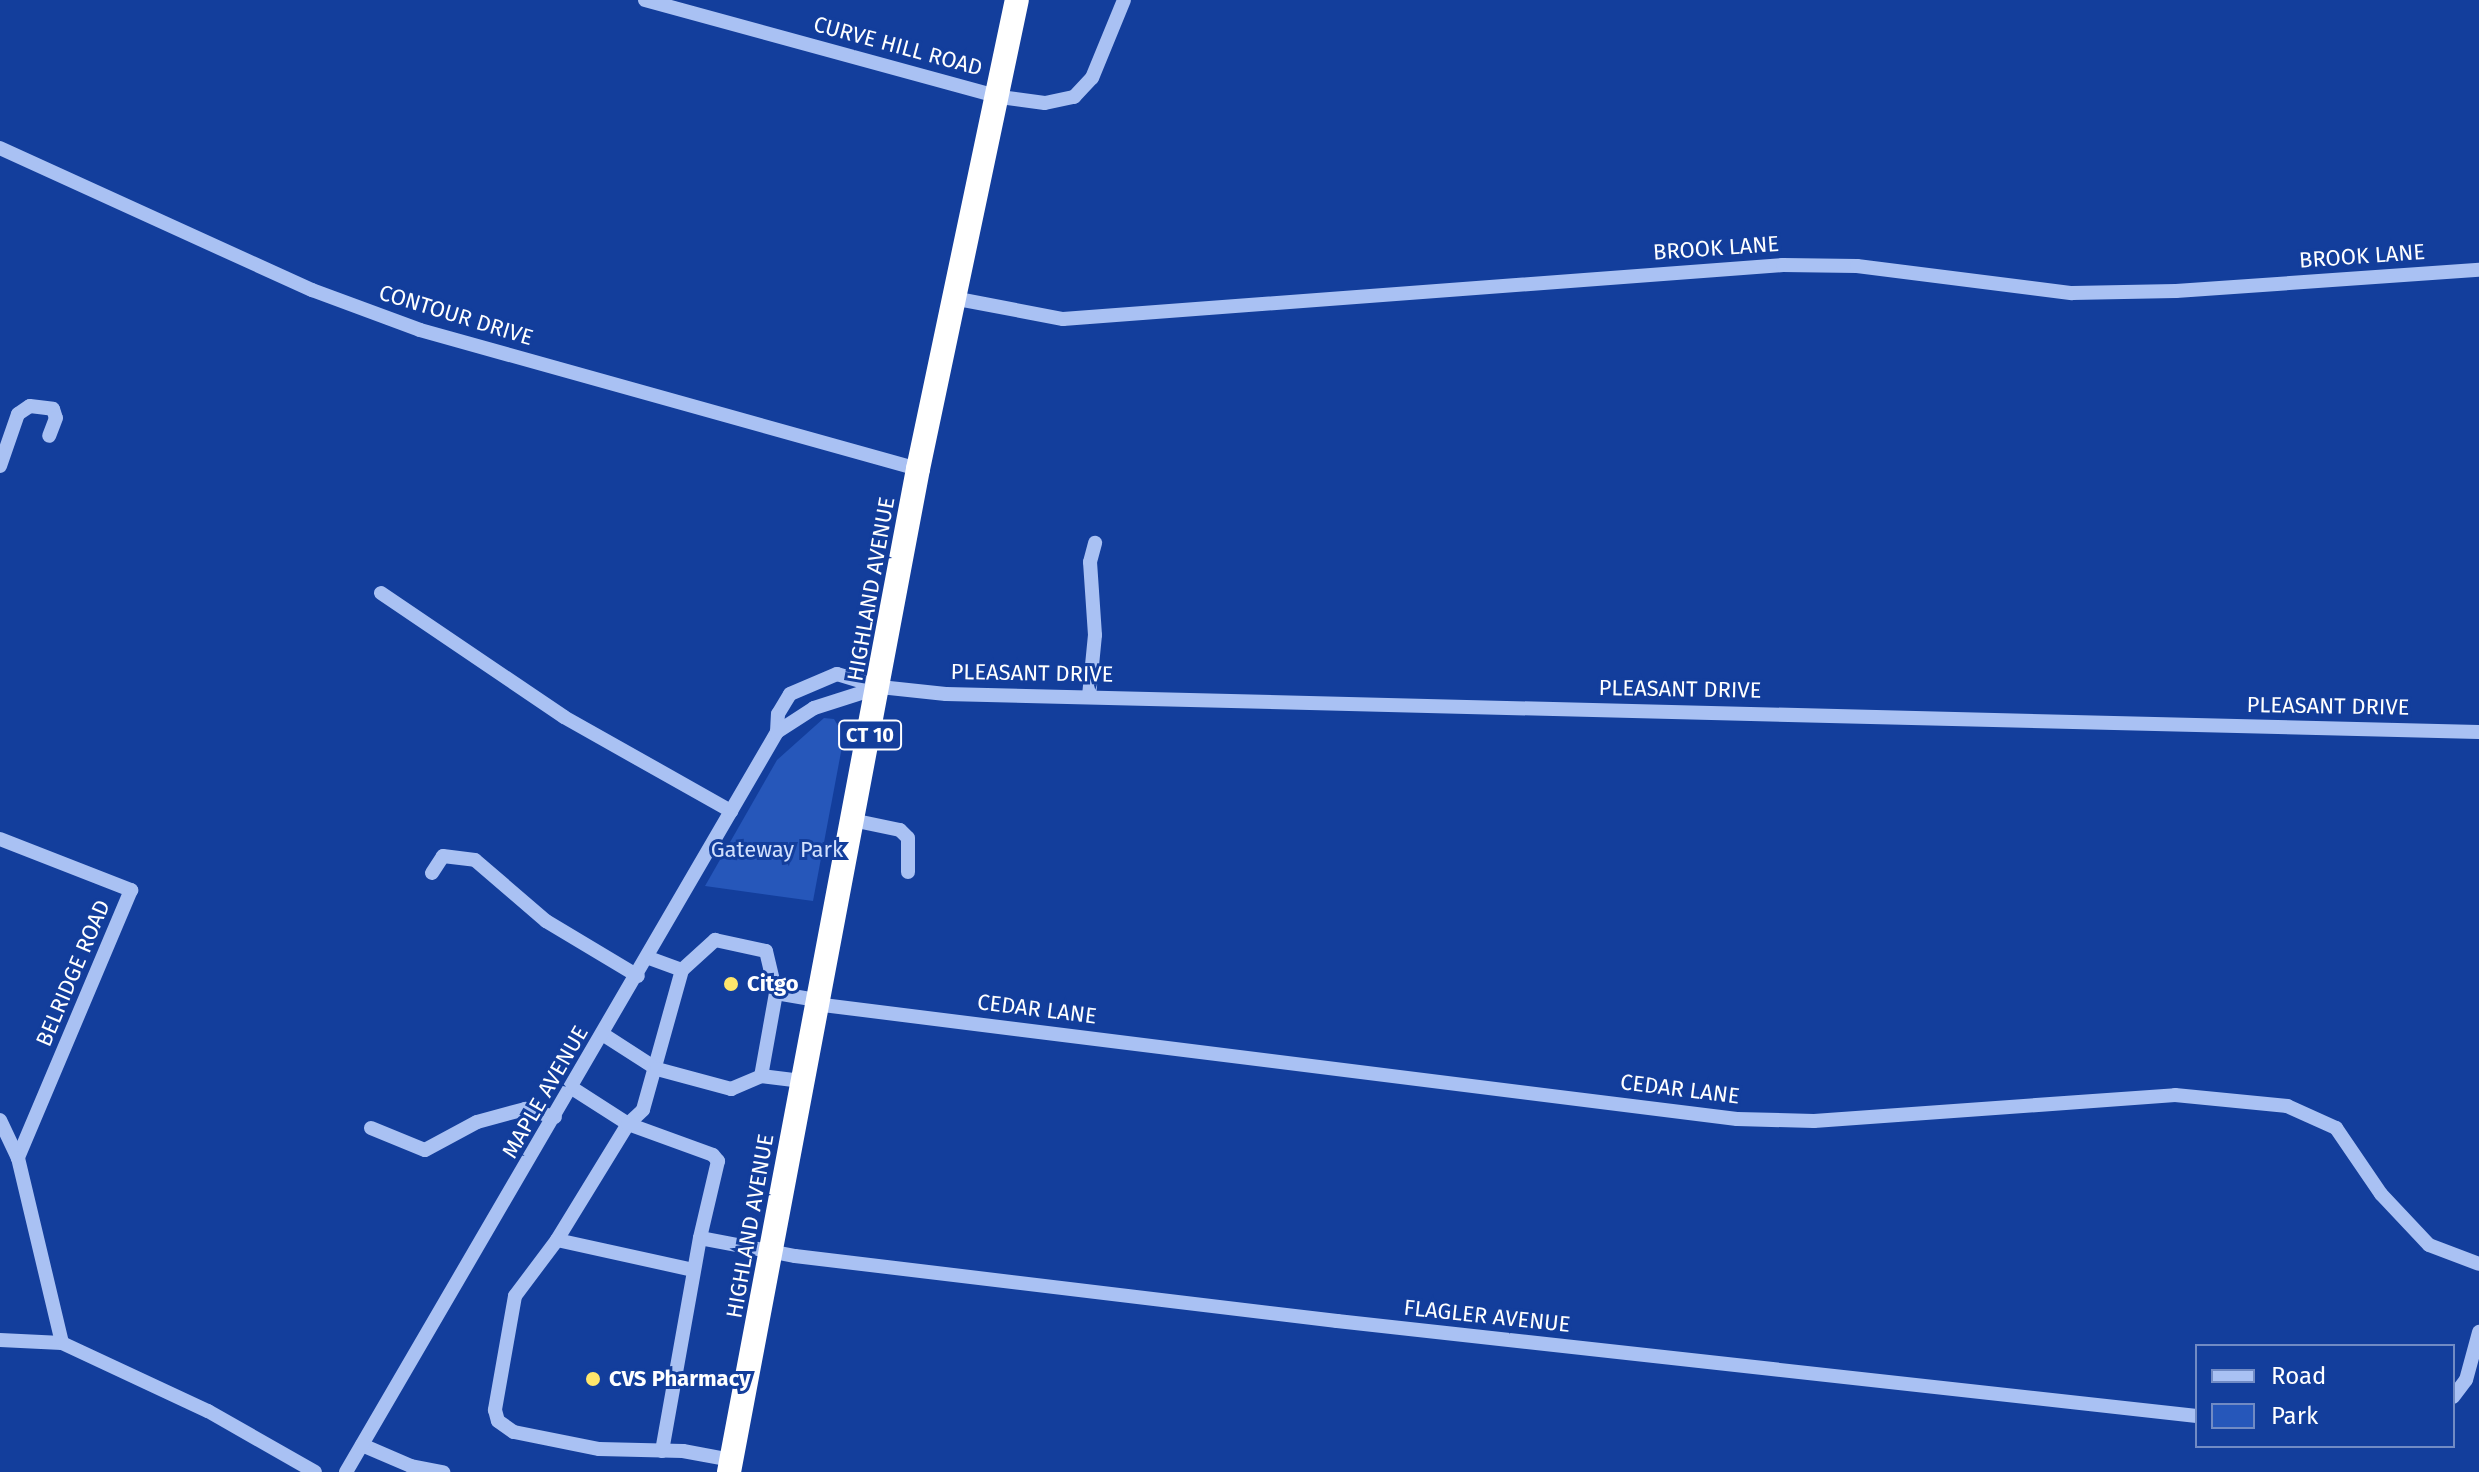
<!DOCTYPE html>
<html>
<head>
<meta charset="utf-8">
<style>
	body { margin:0 }
	#map { position:relative; width:2479px; height:1472px; overflow:hidden; background:#133e9c; font-family:"Fira Sans",sans-serif }
	div>[style] { position:absolute }
	.green>* { inset:0; background:#2657ba }
	.minor>* { height:14px; margin:-7px; padding:0 7px; transform-origin:7px; border-radius:7px; background:#a9c1f3 }
	.highway>* { height:24px; margin:-12px; padding:0 12px; transform-origin:12px; border-radius:12px; background:#fff }
	.dots>* { width:22px; height:22px; translate:-50% -50%; box-sizing:border-box; border:4px solid #133e9c; border-radius:50% }
	span { translate:-50% -50%; white-space:nowrap; text-align:center; line-height:1.15; -webkit-text-stroke:6px #133e9c; paint-order:stroke }
	.shield-label span { padding:2px 6px; background:#133e9c; border:2px solid; border-radius:6px; -webkit-text-stroke-width:0 }
	.shield-label { font-size:20px; color:#fff; font-weight:700 }
	.street-label { font-size:22px; color:#fff }
	.park-label { font-size:22px; color:#d1e0fd }
	.poi-label { font-size:22px; color:#fff; font-weight:700 }
	.left { translate:0 -50%; text-align:left }
	.legend { position:absolute; left:2195px; top:1344px; width:260px; height:104px; box-sizing:border-box; background:#133e9c; border:2px solid #718bc4; margin:0; padding:10px 14px; list-style:none; font-size:24px; color:#fff }
	.legend li { display:flex; align-items:center; gap:16px; height:40px }
	.legend b { width:40px; border:2px solid #718bc4 }
</style>
</head>
<body>
<div id="map">
	<div class="green">
		<i style="clip-path:polygon(824px 718px,834px 719px,844px 736px,813px 901px,705px 886px,777px 760px)"></i>
	</div>
	<div class="minor">
		<i style="left:645px;top:0;width:368px;rotate:15.3deg"></i>
		<i style="left:1000px;top:97px;width:45px;rotate:7.6deg"></i>
		<i style="left:1045px;top:103px;width:30px;rotate:-12deg"></i>
		<i style="left:1074px;top:97px;width:26px;rotate:-47deg"></i>
		<i style="left:1092px;top:78px;width:84px;rotate:-67.7deg"></i>
		<i style="left:0;top:148px;width:343px;rotate:24.5deg"></i>
		<i style="left:312px;top:290px;width:115px;rotate:20.3deg"></i>
		<i style="left:420px;top:330px;width:517px;rotate:15.6deg"></i>
		<i style="left:958px;top:299px;width:107px;rotate:10.8deg"></i>
		<i style="left:1063px;top:319px;width:722px;rotate:-4.29deg"></i>
		<i style="left:1783px;top:265px;width:74px;rotate:0.8deg"></i>
		<i style="left:1857px;top:266px;width:217px;rotate:7.2deg"></i>
		<i style="left:2072px;top:293px;width:104px;rotate:-1.1deg"></i>
		<i style="left:2176px;top:291px;width:304px;rotate:-4deg"></i>
		<i style="left:0;top:466px;width:55px;rotate:-70.9deg"></i>
		<i style="left:18px;top:414px;width:14px;rotate:-34deg"></i>
		<i style="left:30px;top:406px;width:23px;rotate:7deg"></i>
		<i style="left:53px;top:409px;width:9px;rotate:72deg"></i>
		<i style="left:56px;top:418px;width:19px;rotate:111deg"></i>
		<i style="left:381px;top:593px;width:221px;rotate:34.1deg"></i>
		<i style="left:564px;top:717px;width:192px;rotate:29.4deg"></i>
		<i style="left:1089px;top:696px;width:61px;rotate:-84.4deg"></i>
		<i style="left:1095px;top:635px;width:73px;rotate:-93.9deg"></i>
		<i style="left:1090px;top:562px;width:20px;rotate:-75deg"></i>
		<i style="left:777px;top:732px;width:18px;rotate:-87deg"></i>
		<i style="left:778px;top:714px;width:23px;rotate:-59deg"></i>
		<i style="left:790px;top:694px;width:51px;rotate:-23.1deg"></i>
		<i style="left:837px;top:674px;width:45px;rotate:16.8deg"></i>
		<i style="left:880px;top:687px;width:66px;rotate:6.1deg"></i>
		<i style="left:946px;top:694px;width:1533px;rotate:1.42deg"></i>
		<i style="left:852px;top:820px;width:49px;rotate:11.8deg"></i>
		<i style="left:900px;top:830px;width:11px;rotate:45deg"></i>
		<i style="left:908px;top:838px;width:34px;rotate:90deg"></i>
		<i style="left:0;top:839px;width:141px;rotate:21.3deg"></i>
		<i style="left:131px;top:890px;width:291px;rotate:112.9deg"></i>
		<i style="left:432px;top:873px;width:20px;rotate:-57deg"></i>
		<i style="left:443px;top:856px;width:32px;rotate:7deg"></i>
		<i style="left:475px;top:860px;width:94px;rotate:40.7deg"></i>
		<i style="left:546px;top:921px;width:107px;rotate:30.9deg"></i>
		<i style="left:649px;top:958px;width:35px;rotate:20deg"></i>
		<i style="left:682px;top:970px;width:45px;rotate:-42.3deg"></i>
		<i style="left:715px;top:940px;width:52px;rotate:12.2deg"></i>
		<i style="left:766px;top:951px;width:43px;rotate:76.6deg"></i>
		<i style="left:776px;top:993px;width:84px;rotate:100.2deg"></i>
		<i style="left:682px;top:970px;width:145px;rotate:105.6deg"></i>
		<i style="left:643px;top:1110px;width:21px;rotate:137deg"></i>
		<i style="left:628px;top:1124px;width:136px;rotate:121.5deg"></i>
		<i style="left:557px;top:1240px;width:70px;rotate:126.9deg"></i>
		<i style="left:515px;top:1296px;width:116px;rotate:100deg"></i>
		<i style="left:495px;top:1410px;width:11px;rotate:75deg"></i>
		<i style="left:498px;top:1421px;width:19px;rotate:35deg"></i>
		<i style="left:514px;top:1432px;width:87px;rotate:11.3deg"></i>
		<i style="left:599px;top:1449px;width:84px;rotate:1.4deg"></i>
		<i style="left:683px;top:1451px;width:50px;rotate:10.4deg"></i>
		<i style="left:776px;top:993px;width:40px;rotate:10deg"></i>
		<i style="left:815px;top:1004px;width:929px;rotate:7.11deg"></i>
		<i style="left:1737px;top:1119px;width:77px;rotate:1.5deg"></i>
		<i style="left:1814px;top:1121px;width:362px;rotate:-4.1deg"></i>
		<i style="left:2175px;top:1095px;width:113px;rotate:5.6deg"></i>
		<i style="left:2287px;top:1106px;width:54px;rotate:24.2deg"></i>
		<i style="left:2336px;top:1128px;width:80px;rotate:55.7deg"></i>
		<i style="left:2381px;top:1194px;width:70px;rotate:46.7deg"></i>
		<i style="left:2429px;top:1245px;width:53px;rotate:20.8deg"></i>
		<i style="left:604px;top:1035px;width:63px;rotate:32.7deg"></i>
		<i style="left:657px;top:1069px;width:77px;rotate:15.1deg"></i>
		<i style="left:731px;top:1089px;width:33px;rotate:-23deg"></i>
		<i style="left:761px;top:1076px;width:41px;rotate:7deg"></i>
		<i style="left:572px;top:1088px;width:67px;rotate:32.7deg"></i>
		<i style="left:628px;top:1124px;width:90px;rotate:20deg"></i>
		<i style="left:713px;top:1155px;width:8px;rotate:50deg"></i>
		<i style="left:718px;top:1161px;width:79px;rotate:103.2deg"></i>
		<i style="left:700px;top:1238px;width:97px;rotate:10.7deg"></i>
		<i style="left:795px;top:1256px;width:546px;rotate:6.84deg"></i>
		<i style="left:1337px;top:1321px;width:865px;rotate:6.3deg"></i>
		<i style="left:0;top:1120px;width:42px;rotate:64.7deg"></i>
		<i style="left:18px;top:1158px;width:190px;rotate:76.6deg"></i>
		<i style="left:371px;top:1128px;width:58px;rotate:22.2deg"></i>
		<i style="left:425px;top:1150px;width:59px;rotate:-28.3deg"></i>
		<i style="left:477px;top:1122px;width:50px;rotate:-15.2deg"></i>
		<i style="left:525px;top:1109px;width:31px;rotate:15deg"></i>
		<i style="left:557px;top:1240px;width:139px;rotate:12.4deg"></i>
		<i style="left:0;top:1340px;width:62px;rotate:2.8deg"></i>
		<i style="left:62px;top:1343px;width:161px;rotate:25deg"></i>
		<i style="left:208px;top:1411px;width:123px;rotate:29.7deg"></i>
		<i style="left:2453px;top:1397px;width:21px;rotate:-53deg"></i>
		<i style="left:2466px;top:1380px;width:50px;rotate:-74.8deg"></i>
		<i style="left:362px;top:1445px;width:53px;rotate:23.2deg"></i>
		<i style="left:411px;top:1466px;width:33px;rotate:11deg"></i>
		<i style="left:662px;top:1451px;width:216px;rotate:-79.9deg"></i>
		<i style="left:346px;top:1472px;width:856px;rotate:-59.78deg"></i>
		<i style="left:777px;top:732px;width:44px;rotate:-33deg"></i>
		<i style="left:814px;top:708px;width:69px;rotate:-17.7deg"></i>
	</div>
	<div class="highway">
		<i style="left:729px;top:1472px;width:1021px;rotate:-79.33deg"></i>
		<i style="left:918px;top:469px;width:479px;rotate:-78.1deg"></i>
	</div>
	<div class="dots">
		<i style="left:731px;top:984px;background:#ffe66b"></i>
		<i style="left:593px;top:1379px;background:#ffe66b"></i>
	</div>
	<div class="shield-label">
		<span style="left:870px;top:735px">CT 10</span>
	</div>
	<div class="street-label">
		<span style="left:898px;top:46px;rotate:15deg">CURVE HILL ROAD</span>
		<span style="left:1716px;top:248px;rotate:-4deg">BROOK LANE</span>
		<span style="left:2362px;top:256px;rotate:-4deg">BROOK LANE</span>
		<span style="left:456px;top:315px;rotate:17deg">CONTOUR DRIVE</span>
		<span style="left:871px;top:589px;rotate:-80deg">HIGHLAND AVENUE</span>
		<span style="left:1032px;top:673px;rotate:1deg">PLEASANT DRIVE</span>
		<span style="left:1680px;top:689px;rotate:1deg">PLEASANT DRIVE</span>
		<span style="left:2328px;top:706px;rotate:1deg">PLEASANT DRIVE</span>
		<span style="left:73px;top:973px;rotate:-67deg">BELRIDGE ROAD</span>
		<span style="left:1037px;top:1009px;rotate:7deg">CEDAR LANE</span>
		<span style="left:1680px;top:1089px;rotate:7deg">CEDAR LANE</span>
		<span style="left:545px;top:1092px;rotate:-60deg">MAPLE AVENUE</span>
		<span style="left:750px;top:1226px;rotate:-80deg">HIGHLAND AVENUE</span>
		<span style="left:1487px;top:1316px;rotate:6deg">FLAGLER AVENUE</span>
	</div>
	<div class="park-label">
		<span style="left:777px;top:850px">Gateway Park</span>
	</div>
	<div class="poi-label">
		<span class="left" style="left:747px;top:984px">Citgo</span>
		<span class="left" style="left:609px;top:1379px">CVS Pharmacy</span>
	</div>
	<ul class="legend">
	<li><b style="height:10px;background:#a9c1f3"></b>Road</li>
	<li><b style="height:22px;background:#2657ba"></b>Park</li>
	</ul>
</div>
</body>
</html>
